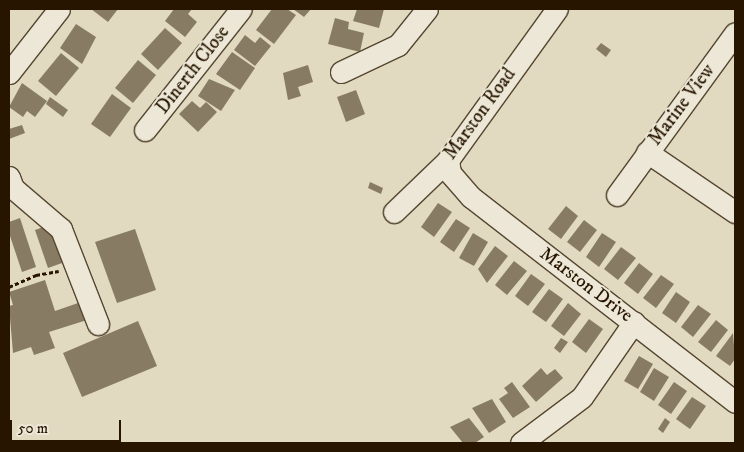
<!DOCTYPE html>
<html>
<head>
<meta charset="utf-8">
<style>
	body { margin:0 }
	#map { position:relative; width:744px; height:452px; overflow:hidden; background:#e1dac0; font-family:"IM FELL DW Pica",serif }
	div>[style] { position:absolute }
	.building>* { inset:0; background:#887b64 }
	.path>* { height:2.5px; margin-top:-1.25px; transform-origin:0; background:repeating-linear-gradient(90deg,#271500 0 4px,transparent 0 6.5px) }
	.roads { filter:drop-shadow(1px 0 #564630) drop-shadow(-1px 0 #564630) drop-shadow(0 1px #564630) drop-shadow(0 -1px #564630) }
	.minor>* { height:21px; margin:-10.5px; padding:0 10.5px; transform-origin:10.5px; border-radius:10.5px; background:#ece7d6 }
	span { translate:-50% -50%; white-space:nowrap; text-align:center; line-height:1.15; -webkit-text-stroke:4px #ece7d6; paint-order:stroke }
	.street-label { font-size:19px; color:#271500 }
	.frame { position:absolute; inset:0; border:10px solid #271500; pointer-events:none }
	.scale { position:absolute; left:10px; top:420px; width:111px; height:22px; box-sizing:border-box; border:2px solid #271500; border-top:0; padding-left:6px; font-size:15px; line-height:18px; white-space:nowrap; color:#271500; -webkit-text-stroke:4px #ece7d6; paint-order:stroke }
</style>
</head>
<body>
<div id="map">
	<div class="building">
		<i style="clip-path:polygon(91px 9px,118px 9px,108px 22px)"></i>
		<i style="clip-path:polygon(174px 9px,192px 9px,188px 14px,197px 22px,185px 37px,165px 21px)"></i>
		<i style="clip-path:polygon(272px 9px,287px 9px,296px 15px,274px 44px,256px 30px)"></i>
		<i style="clip-path:polygon(293px 9px,311px 9px,304px 17px)"></i>
		<i style="clip-path:polygon(357px 9px,384px 9px,379px 28px,353px 21px)"></i>
		<i style="clip-path:polygon(335px 18px,349px 22px,348px 29px,364px 33px,360px 52px,328px 44px)"></i>
		<i style="clip-path:polygon(76px 24px,96px 37px,82px 64px,60px 48px)"></i>
		<i style="clip-path:polygon(165px 28px,182px 43px,158px 70px,141px 54px)"></i>
		<i style="clip-path:polygon(245px 35px,255px 43px,260px 37px,271px 46px,255px 66px,234px 50px)"></i>
		<i style="clip-path:polygon(601px 43px,611px 50px,606px 57px,596px 49px)"></i>
		<i style="clip-path:polygon(232px 52px,255px 68px,240px 90px,216px 74px)"></i>
		<i style="clip-path:polygon(61px 53px,79px 68px,56px 96px,38px 81px)"></i>
		<i style="clip-path:polygon(138px 60px,156px 75px,133px 103px,115px 88px)"></i>
		<i style="clip-path:polygon(308px 65px,313px 82px,298px 87px,301px 96px,288px 100px,283px 73px)"></i>
		<i style="clip-path:polygon(209px 79px,235px 90px,221px 111px,198px 96px)"></i>
		<i style="clip-path:polygon(22px 83px,47px 101px,35px 117px,27px 111px,23px 117px,9px 107px)"></i>
		<i style="clip-path:polygon(356px 90px,365px 114px,346px 122px,337px 97px)"></i>
		<i style="clip-path:polygon(112px 94px,131px 108px,110px 137px,91px 124px)"></i>
		<i style="clip-path:polygon(50px 97px,68px 110px,63px 117px,46px 104px)"></i>
		<i style="clip-path:polygon(192px 101px,200px 108px,206px 102px,217px 112px,198px 132px,179px 114px)"></i>
		<i style="clip-path:polygon(22px 125px,25px 133px,9px 139px,9px 129px)"></i>
		<i style="clip-path:polygon(370px 182px,383px 188px,381px 194px,368px 188px)"></i>
		<i style="clip-path:polygon(438px 203px,452px 212px,434px 237px,421px 227px)"></i>
		<i style="clip-path:polygon(566px 206px,578px 216px,561px 239px,548px 229px)"></i>
		<i style="clip-path:polygon(20px 218px,36px 267px,22px 272px,9px 233px,9px 222px)"></i>
		<i style="clip-path:polygon(456px 219px,470px 228px,454px 252px,440px 242px)"></i>
		<i style="clip-path:polygon(584px 220px,597px 230px,580px 252px,567px 242px)"></i>
		<i style="clip-path:polygon(52px 224px,65px 262px,48px 268px,35px 230px)"></i>
		<i style="clip-path:polygon(135px 229px,156px 290px,117px 303px,95px 242px)"></i>
		<i style="clip-path:polygon(473px 233px,488px 242px,474px 266px,459px 258px)"></i>
		<i style="clip-path:polygon(602px 233px,616px 242px,599px 267px,586px 257px)"></i>
		<i style="clip-path:polygon(495px 246px,508px 256px,487px 283px,478px 269px)"></i>
		<i style="clip-path:polygon(621px 247px,636px 258px,618px 280px,604px 269px)"></i>
		<i style="clip-path:polygon(514px 261px,527px 271px,507px 295px,495px 285px)"></i>
		<i style="clip-path:polygon(639px 263px,653px 274px,638px 294px,624px 283px)"></i>
		<i style="clip-path:polygon(531px 274px,545px 284px,528px 306px,515px 296px)"></i>
		<i style="clip-path:polygon(661px 275px,674px 284px,656px 308px,643px 298px)"></i>
		<i style="clip-path:polygon(45px 280px,55px 311px,81px 302px,87px 320px,49px 332px,55px 348px,34px 355px,31px 347px,13px 353px,9px 306px,13px 305px,9px 292px)"></i>
		<i style="clip-path:polygon(549px 289px,563px 299px,546px 322px,532px 312px)"></i>
		<i style="clip-path:polygon(676px 292px,690px 302px,676px 323px,662px 313px)"></i>
		<i style="clip-path:polygon(568px 303px,581px 314px,564px 336px,551px 326px)"></i>
		<i style="clip-path:polygon(698px 305px,711px 314px,693px 337px,681px 327px)"></i>
		<i style="clip-path:polygon(589px 319px,603px 329px,586px 353px,572px 342px)"></i>
		<i style="clip-path:polygon(716px 320px,728px 330px,711px 352px,698px 342px)"></i>
		<i style="clip-path:polygon(138px 321px,157px 366px,82px 397px,63px 353px)"></i>
		<i style="clip-path:polygon(733px 333px,735px 359px,730px 366px,716px 356px)"></i>
		<i style="clip-path:polygon(561px 338px,568px 342px,560px 353px,554px 348px)"></i>
		<i style="clip-path:polygon(639px 356px,653px 364px,638px 389px,624px 381px)"></i>
		<i style="clip-path:polygon(541px 368px,547px 375px,555px 369px,563px 378px,536px 402px,522px 386px)"></i>
		<i style="clip-path:polygon(654px 368px,669px 377px,654px 401px,640px 392px)"></i>
		<i style="clip-path:polygon(512px 382px,530px 407px,513px 418px,499px 399px,508px 393px,504px 388px)"></i>
		<i style="clip-path:polygon(674px 382px,687px 391px,671px 414px,658px 405px)"></i>
		<i style="clip-path:polygon(692px 397px,706px 406px,690px 429px,676px 419px)"></i>
		<i style="clip-path:polygon(492px 399px,506px 422px,489px 433px,472px 408px)"></i>
		<i style="clip-path:polygon(469px 418px,484px 437px,475px 443px,463px 443px,450px 427px)"></i>
		<i style="clip-path:polygon(665px 418px,670px 422px,663px 433px,658px 429px)"></i>
	</div>
	<div class="path">
		<i style="left:9px;top:287px;width:30px;rotate:-24deg"></i>
		<i style="left:36px;top:275px;width:23px;rotate:-10deg"></i>
	</div>
	<div class="roads">
		<div class="minor">
			<i style="left:341px;top:72px;width:63px;rotate:-25.3deg"></i>
			<i style="left:398px;top:45px;width:46px;rotate:-51.1deg"></i>
			<i style="left:9px;top:73px;width:81px;rotate:-52deg"></i>
			<i style="left:145px;top:130px;width:154px;rotate:-51.6deg"></i>
			<i style="left:647px;top:152px;width:107px;rotate:34.3deg"></i>
			<i style="left:448px;top:160px;width:13px;rotate:81deg"></i>
			<i style="left:450px;top:173px;width:32px;rotate:49deg"></i>
			<i style="left:471px;top:197px;width:334px;rotate:37.8deg"></i>
			<i style="left:9px;top:177px;width:12px;rotate:70deg"></i>
			<i style="left:13px;top:188px;width:63px;rotate:40.5deg"></i>
			<i style="left:61px;top:229px;width:102px;rotate:68.7deg"></i>
			<i style="left:617px;top:195px;width:200px;rotate:-53.9deg"></i>
			<i style="left:394px;top:212px;width:75px;rotate:-43.9deg"></i>
			<i style="left:448px;top:160px;width:186px;rotate:-54.2deg"></i>
			<i style="left:521px;top:443px;width:76px;rotate:-37deg"></i>
			<i style="left:582px;top:397px;width:91px;rotate:-55.3deg"></i>
		</div>
	</div>
	<div class="street-label">
		<span style="left:193px;top:70px;rotate:-52deg">Dinerth Close</span>
		<span style="left:682px;top:105px;rotate:-53deg">Marine View</span>
		<span style="left:480px;top:114px;rotate:-54deg">Marston Road</span>
		<span style="left:586px;top:285px;rotate:37deg">Marston Drive</span>
	</div>
	<div class="frame"></div>
	<div class="scale">50 m</div>
</div>
</body>
</html>
